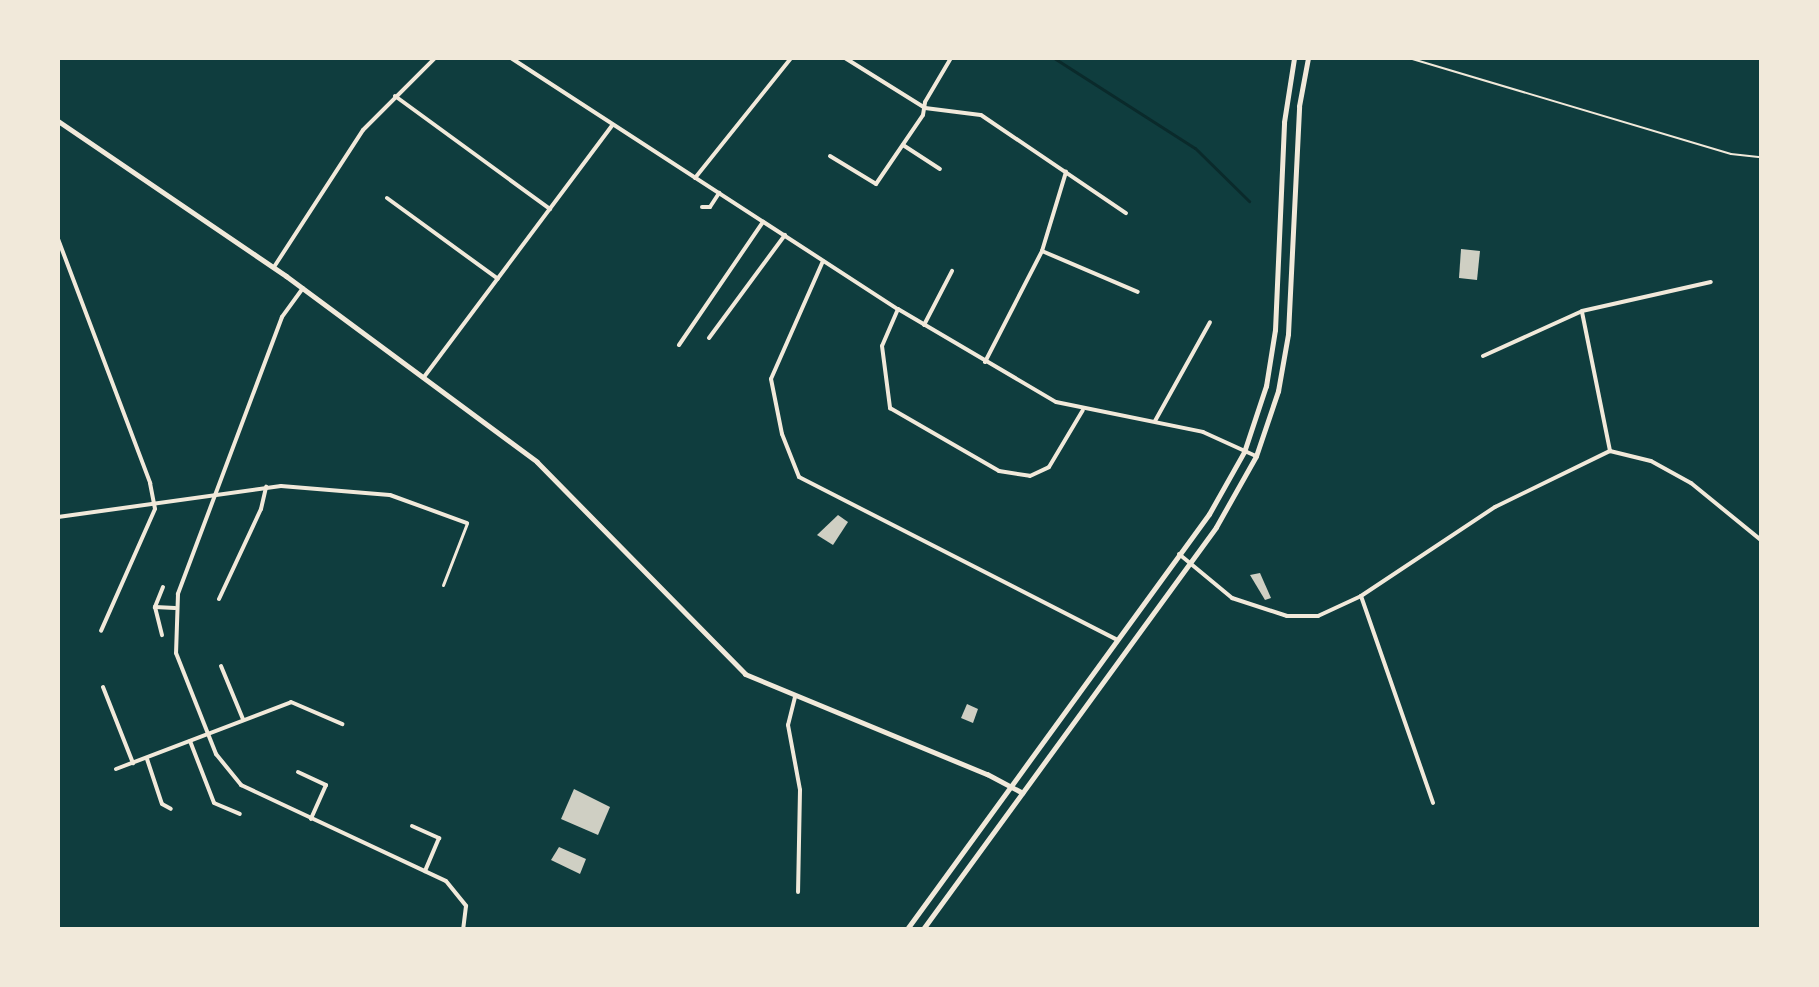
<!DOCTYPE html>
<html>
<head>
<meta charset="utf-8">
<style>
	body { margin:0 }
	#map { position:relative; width:1819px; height:987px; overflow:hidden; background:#0f3d3e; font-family:Mulish,sans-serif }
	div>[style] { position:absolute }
	.stream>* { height:3px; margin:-1.5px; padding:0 1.5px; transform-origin:1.5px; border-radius:1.5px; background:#0a2a2b }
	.building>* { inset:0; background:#cfcfc3 }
	.service>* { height:2px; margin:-1px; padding:0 1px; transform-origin:1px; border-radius:1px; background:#f1e9da }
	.pedestrian>* { height:3px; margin:-1.5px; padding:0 1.5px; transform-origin:1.5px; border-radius:1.5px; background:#f1e9da }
	.minor>* { height:4px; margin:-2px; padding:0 2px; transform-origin:2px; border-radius:2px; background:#f1e9da }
	.tertiary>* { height:5px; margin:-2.5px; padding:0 2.5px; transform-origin:2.5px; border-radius:2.5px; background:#f1e9da }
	span { translate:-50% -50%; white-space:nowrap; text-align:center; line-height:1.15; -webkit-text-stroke:7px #f1e9da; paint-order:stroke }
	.frame { position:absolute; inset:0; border:60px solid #f1e9da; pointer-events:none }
</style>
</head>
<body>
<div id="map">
	<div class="stream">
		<i style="left:1054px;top:58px;width:167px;rotate:32.6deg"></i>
		<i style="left:1195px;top:148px;width:76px;rotate:44.5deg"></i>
	</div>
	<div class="building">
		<i style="clip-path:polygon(1461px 249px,1480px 251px,1477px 280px,1459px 278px)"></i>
		<i style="clip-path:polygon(838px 515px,848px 522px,833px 545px,817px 535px)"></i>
		<i style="clip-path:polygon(1260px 573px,1271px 598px,1265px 600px,1250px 575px)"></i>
		<i style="clip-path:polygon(967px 704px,978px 709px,973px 723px,961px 718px)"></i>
		<i style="clip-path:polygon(574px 789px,610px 807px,598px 835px,561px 819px)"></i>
		<i style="clip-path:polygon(559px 847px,586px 859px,580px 874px,551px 860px)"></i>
	</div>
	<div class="service">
		<i style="left:1409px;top:58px;width:336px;rotate:16.6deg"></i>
		<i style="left:1731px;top:154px;width:30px;rotate:6deg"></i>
	</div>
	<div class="pedestrian">
		<i style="left:443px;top:585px;width:66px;rotate:-68.8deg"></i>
	</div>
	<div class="minor">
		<i style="left:511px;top:58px;width:461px;rotate:33deg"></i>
		<i style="left:898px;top:309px;width:183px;rotate:30.5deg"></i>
		<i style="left:1056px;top:402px;width:150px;rotate:11.5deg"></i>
		<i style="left:1203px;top:432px;width:58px;rotate:24.4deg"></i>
		<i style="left:845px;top:58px;width:94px;rotate:32deg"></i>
		<i style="left:925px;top:108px;width:56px;rotate:7.1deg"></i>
		<i style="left:981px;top:115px;width:175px;rotate:34.1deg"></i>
		<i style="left:395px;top:96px;width:192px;rotate:36.1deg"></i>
		<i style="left:903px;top:145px;width:44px;rotate:33deg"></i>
		<i style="left:830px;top:156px;width:54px;rotate:31.3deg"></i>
		<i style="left:876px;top:184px;width:83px;rotate:-55.7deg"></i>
		<i style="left:923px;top:115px;width:13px;rotate:-81deg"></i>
		<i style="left:925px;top:102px;width:51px;rotate:-59.4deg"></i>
		<i style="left:695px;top:178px;width:154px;rotate:-51.3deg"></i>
		<i style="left:387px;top:198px;width:137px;rotate:36.1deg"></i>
		<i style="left:702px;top:207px;width:8px"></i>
		<i style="left:710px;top:207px;width:17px;rotate:-57deg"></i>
		<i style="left:58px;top:239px;width:261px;rotate:69.3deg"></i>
		<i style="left:150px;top:483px;width:26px;rotate:79deg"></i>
		<i style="left:155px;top:509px;width:133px;rotate:113.9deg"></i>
		<i style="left:1042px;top:251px;width:104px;rotate:23.1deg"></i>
		<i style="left:823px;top:261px;width:129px;rotate:113.8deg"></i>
		<i style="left:771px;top:379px;width:56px;rotate:78.7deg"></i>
		<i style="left:782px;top:434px;width:46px;rotate:68.4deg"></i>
		<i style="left:799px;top:477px;width:357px;rotate:27.1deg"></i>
		<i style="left:274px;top:267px;width:163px;rotate:-57deg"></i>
		<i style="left:363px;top:130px;width:102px;rotate:-45deg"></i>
		<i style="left:303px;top:288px;width:36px;rotate:126deg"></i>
		<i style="left:282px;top:317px;width:296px;rotate:110.6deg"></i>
		<i style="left:178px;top:594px;width:59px;rotate:91.9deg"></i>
		<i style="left:176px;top:653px;width:109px;rotate:68.4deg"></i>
		<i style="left:216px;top:754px;width:40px;rotate:51deg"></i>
		<i style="left:241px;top:785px;width:226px;rotate:25.1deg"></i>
		<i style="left:446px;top:881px;width:32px;rotate:51deg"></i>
		<i style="left:466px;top:906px;width:23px;rotate:97deg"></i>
		<i style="left:898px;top:309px;width:40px;rotate:113.4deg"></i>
		<i style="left:882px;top:346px;width:63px;rotate:82.6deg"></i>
		<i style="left:890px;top:408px;width:126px;rotate:30deg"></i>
		<i style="left:999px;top:471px;width:31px;rotate:9deg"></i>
		<i style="left:1030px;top:476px;width:21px;rotate:-25deg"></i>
		<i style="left:1049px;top:467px;width:66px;rotate:-59.2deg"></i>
		<i style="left:1582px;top:312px;width:142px;rotate:78.6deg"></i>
		<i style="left:924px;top:325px;width:61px;rotate:-62.6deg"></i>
		<i style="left:709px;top:338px;width:128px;rotate:-53.6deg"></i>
		<i style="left:679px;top:345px;width:149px;rotate:-55.7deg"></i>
		<i style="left:1483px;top:356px;width:109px;rotate:-24.4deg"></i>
		<i style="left:1582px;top:311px;width:132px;rotate:-12.7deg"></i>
		<i style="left:985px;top:362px;width:125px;rotate:-62.8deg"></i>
		<i style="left:1042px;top:251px;width:83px;rotate:-73.1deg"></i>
		<i style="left:424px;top:377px;width:314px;rotate:-53.2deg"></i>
		<i style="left:1155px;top:421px;width:113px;rotate:-60.9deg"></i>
		<i style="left:58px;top:517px;width:225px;rotate:-7.9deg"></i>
		<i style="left:281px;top:486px;width:109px;rotate:4.7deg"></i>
		<i style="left:390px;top:495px;width:82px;rotate:20deg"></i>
		<i style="left:1179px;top:554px;width:69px;rotate:39.7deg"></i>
		<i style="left:1232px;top:598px;width:58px;rotate:18.1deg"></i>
		<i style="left:1287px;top:616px;width:31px"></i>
		<i style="left:1318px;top:616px;width:47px;rotate:-24.9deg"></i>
		<i style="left:1361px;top:596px;width:161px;rotate:-33.6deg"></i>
		<i style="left:1495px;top:507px;width:128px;rotate:-26deg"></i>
		<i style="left:1610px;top:451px;width:42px;rotate:13.7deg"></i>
		<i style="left:1651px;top:461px;width:46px;rotate:28.8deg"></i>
		<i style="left:1691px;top:483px;width:90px;rotate:39.2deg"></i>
		<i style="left:163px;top:587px;width:22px;rotate:112deg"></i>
		<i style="left:155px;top:607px;width:20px;rotate:3deg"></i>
		<i style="left:1361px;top:596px;width:219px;rotate:70.8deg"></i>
		<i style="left:219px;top:599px;width:99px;rotate:-65deg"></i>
		<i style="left:261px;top:509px;width:23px;rotate:-77deg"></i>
		<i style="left:155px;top:607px;width:29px;rotate:76deg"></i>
		<i style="left:221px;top:666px;width:57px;rotate:67.5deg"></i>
		<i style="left:103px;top:687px;width:82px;rotate:68.5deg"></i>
		<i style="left:795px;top:697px;width:29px;rotate:104deg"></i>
		<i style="left:788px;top:725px;width:66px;rotate:79.5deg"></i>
		<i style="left:800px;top:790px;width:102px;rotate:91.1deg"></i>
		<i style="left:190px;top:741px;width:66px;rotate:68.8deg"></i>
		<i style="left:214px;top:803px;width:28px;rotate:23deg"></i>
		<i style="left:147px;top:759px;width:47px;rotate:71.6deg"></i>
		<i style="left:162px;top:804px;width:10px;rotate:29deg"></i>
		<i style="left:116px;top:769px;width:187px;rotate:-20.9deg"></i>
		<i style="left:291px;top:702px;width:56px;rotate:23.3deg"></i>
		<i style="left:298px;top:772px;width:31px;rotate:25deg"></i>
		<i style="left:326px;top:785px;width:37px;rotate:114deg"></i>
		<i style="left:412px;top:826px;width:30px;rotate:24deg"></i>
		<i style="left:439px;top:838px;width:36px;rotate:113deg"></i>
	</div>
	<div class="tertiary">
		<i style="left:58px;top:121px;width:276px;rotate:34.2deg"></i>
		<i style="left:286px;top:276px;width:312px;rotate:36.5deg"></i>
		<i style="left:537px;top:462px;width:297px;rotate:45.5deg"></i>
		<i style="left:745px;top:674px;width:262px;rotate:22.5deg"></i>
		<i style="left:987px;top:774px;width:40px;rotate:28deg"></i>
		<i style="left:907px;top:929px;width:513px;rotate:-53.96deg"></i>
		<i style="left:1209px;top:514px;width:71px;rotate:-60.6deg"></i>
		<i style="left:1244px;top:452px;width:70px;rotate:-71.6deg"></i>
		<i style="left:1266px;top:386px;width:57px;rotate:-80.9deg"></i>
		<i style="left:1275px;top:330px;width:208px;rotate:-87.5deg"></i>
		<i style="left:1284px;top:122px;width:65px;rotate:-81.1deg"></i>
		<i style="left:923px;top:929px;width:497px;rotate:-53.9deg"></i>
		<i style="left:1216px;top:527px;width:81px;rotate:-60.6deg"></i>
		<i style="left:1256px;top:456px;width:69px;rotate:-71.3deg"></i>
		<i style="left:1278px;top:391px;width:58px;rotate:-80deg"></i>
		<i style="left:1288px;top:334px;width:228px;rotate:-87.2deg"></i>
		<i style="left:1299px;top:106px;width:49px;rotate:-79.4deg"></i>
	</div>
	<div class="frame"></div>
</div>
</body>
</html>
